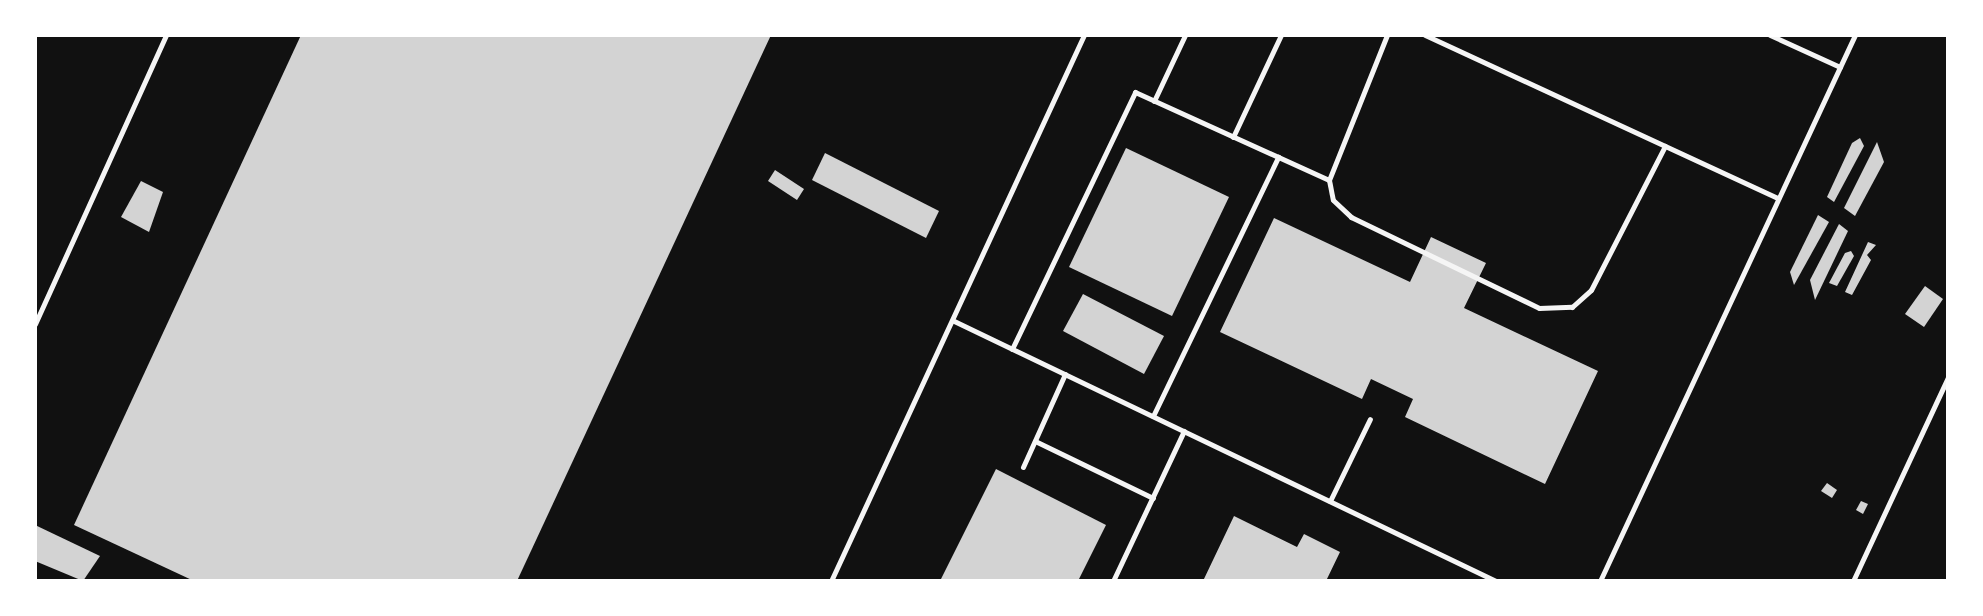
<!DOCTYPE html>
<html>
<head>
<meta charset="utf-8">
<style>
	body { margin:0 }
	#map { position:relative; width:1983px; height:616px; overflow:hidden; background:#111; font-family:Barlow,sans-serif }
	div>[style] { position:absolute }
	.building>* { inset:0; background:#d3d3d3 }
	.service>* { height:5px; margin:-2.5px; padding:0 2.5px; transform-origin:2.5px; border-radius:2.5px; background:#f5f5f5 }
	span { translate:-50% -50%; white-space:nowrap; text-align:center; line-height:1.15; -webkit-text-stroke:7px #fff; paint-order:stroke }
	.frame { position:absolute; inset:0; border:37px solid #fff; pointer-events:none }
</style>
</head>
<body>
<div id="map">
	<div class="building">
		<i style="clip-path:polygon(301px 35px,771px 35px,517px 581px,194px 581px,74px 525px)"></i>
		<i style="clip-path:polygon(1860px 138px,1864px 146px,1834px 202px,1827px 197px,1852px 143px)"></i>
		<i style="clip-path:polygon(1877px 142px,1884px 162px,1855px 216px,1844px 208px)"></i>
		<i style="clip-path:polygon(1126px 148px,1229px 197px,1172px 316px,1069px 267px)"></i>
		<i style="clip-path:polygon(825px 153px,939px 211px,926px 238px,812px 180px)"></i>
		<i style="clip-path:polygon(775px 170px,804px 189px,797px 200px,768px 181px)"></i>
		<i style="clip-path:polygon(141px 181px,163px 192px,149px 232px,121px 217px)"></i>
		<i style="clip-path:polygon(1818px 215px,1829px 222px,1794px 285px,1790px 272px)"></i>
		<i style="clip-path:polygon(1274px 218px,1410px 282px,1431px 237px,1486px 263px,1464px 308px,1598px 371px,1545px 484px,1405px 417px,1413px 399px,1371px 379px,1362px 399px,1220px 332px)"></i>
		<i style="clip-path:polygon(1839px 224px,1848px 231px,1815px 300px,1810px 280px)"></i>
		<i style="clip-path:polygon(1868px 242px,1876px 245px,1867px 255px,1871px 260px,1852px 295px,1845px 292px)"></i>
		<i style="clip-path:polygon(1851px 251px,1854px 256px,1837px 286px,1829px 283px,1845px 253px)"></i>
		<i style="clip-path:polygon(1925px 286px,1943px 299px,1924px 327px,1905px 314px)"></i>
		<i style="clip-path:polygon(1083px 294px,1164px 336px,1144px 374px,1063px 331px)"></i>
		<i style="clip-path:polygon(996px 469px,1106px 525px,1078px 581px,940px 581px)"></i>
		<i style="clip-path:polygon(1827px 483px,1837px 490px,1832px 498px,1821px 491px)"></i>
		<i style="clip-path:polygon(1861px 501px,1868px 504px,1863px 514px,1856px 510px)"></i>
		<i style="clip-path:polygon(1234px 516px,1297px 547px,1304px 534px,1340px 552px,1326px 581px,1203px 581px)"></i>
		<i style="clip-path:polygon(35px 525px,100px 556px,83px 581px,35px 561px)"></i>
	</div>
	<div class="service">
		<i style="left:1387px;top:35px;width:156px;rotate:111.8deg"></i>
		<i style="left:1329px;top:180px;width:20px;rotate:79deg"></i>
		<i style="left:1333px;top:200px;width:25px;rotate:43deg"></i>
		<i style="left:1351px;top:217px;width:209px;rotate:25.8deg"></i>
		<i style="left:1539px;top:308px;width:33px;rotate:-2deg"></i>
		<i style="left:1572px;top:307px;width:25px;rotate:-42deg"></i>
		<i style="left:1591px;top:290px;width:162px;rotate:-62.8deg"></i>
		<i style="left:1425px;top:35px;width:389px;rotate:24.8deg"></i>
		<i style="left:1770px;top:35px;width:77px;rotate:24.6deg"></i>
		<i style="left:1154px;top:101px;width:73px;rotate:-64.8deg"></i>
		<i style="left:1233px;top:137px;width:113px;rotate:-64.8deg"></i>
		<i style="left:954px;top:321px;width:601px;rotate:25.63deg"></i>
		<i style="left:35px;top:324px;width:317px;rotate:-65.6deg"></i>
		<i style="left:1012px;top:349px;width:285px;rotate:-64.4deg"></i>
		<i style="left:1135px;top:92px;width:213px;rotate:24.4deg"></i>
		<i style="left:1153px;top:416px;width:288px;rotate:-64.2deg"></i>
		<i style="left:1035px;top:441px;width:131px;rotate:25.8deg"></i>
		<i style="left:1023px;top:467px;width:102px;rotate:-65.7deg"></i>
		<i style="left:1330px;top:501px;width:91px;rotate:-64deg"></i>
		<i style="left:831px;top:581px;width:602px;rotate:-65.14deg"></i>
		<i style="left:1113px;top:581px;width:166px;rotate:-64.7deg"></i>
		<i style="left:1600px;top:581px;width:603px;rotate:-64.97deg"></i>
		<i style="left:1853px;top:581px;width:225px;rotate:-65deg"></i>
	</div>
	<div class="frame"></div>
</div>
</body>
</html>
